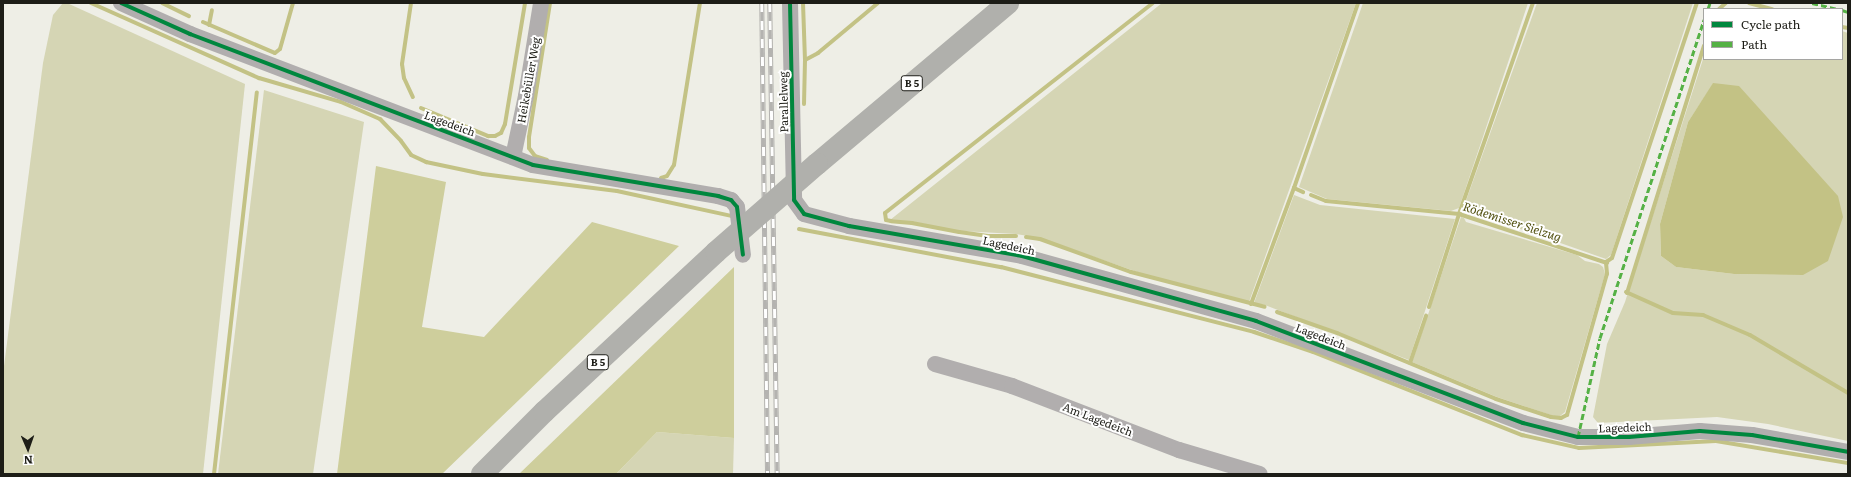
<!DOCTYPE html>
<html>
<head>
<meta charset="utf-8">
<style>
	body { margin:0 }
	#map { position:relative; width:1851px; height:477px; overflow:hidden; background:#eeeee6; font-family:Literata,serif }
	div>[style] { position:absolute }
	.green>* { inset:0; background:#d5d5b4 }
	.forest>* { inset:0; background:#cece9c }
	.water>* { inset:0; background:#c3c285 }
	.stream>* { height:4px; margin:-2px; padding:0 2px; transform-origin:2px; border-radius:2px; background:#c3c285 }
	.minor>* { height:16px; margin:-8px; padding:0 8px; transform-origin:8px; border-radius:8px; background:#b1aeae }
	.trunk>* { height:22px; margin:-11px; padding:0 11px; transform-origin:11px; border-radius:11px; background:#b0b0ac }
	.rail>* { height:4.5px; margin-top:-2.25px; transform-origin:0; background:repeating-linear-gradient(90deg,#fff 0 9px,#b4b3b0 0 18px); box-sizing:border-box; border-block:1px solid #b4b3b0 }
	.trunk-bridge>* { height:22px; margin:-11px; padding:0 11px; transform-origin:11px; border-radius:11px; background:#b0b0ac }
	.quiet>* { height:3px; margin-top:-1.5px; transform-origin:0; background:repeating-linear-gradient(90deg,#55b145 0 6px,transparent 0 9px) }
	.cycleway>* { height:4px; margin:-2px; padding:0 2px; transform-origin:2px; border-radius:2px; background:#00873e }
	span { translate:-50% -50%; white-space:nowrap; text-align:center; line-height:1.15; -webkit-text-stroke:4px #fff; paint-order:stroke }
	.shield-label span { padding:1px 3px; background:#fff; border:1px solid; border-radius:3px; -webkit-text-stroke-width:0 }
	.shield-label { font-size:10px; color:#1d1d17; font-weight:700 }
	.street-label { font-size:11px; color:#1d1d17 }
	.water-label { font-size:12px; color:#51500f; font-style:italic }
	.frame { position:absolute; inset:0; border:4px solid #1d1d17; pointer-events:none }
	.legend { position:absolute; left:1703px; top:8px; width:140px; height:52px; box-sizing:border-box; background:#fff; border:1px solid #a5a5a2; margin:0; padding:5px 7px; list-style:none; font-size:12px; color:#1d1d17 }
	.legend li { display:flex; align-items:center; gap:8px; height:20px }
	.legend b { width:20px; border:1px solid #a5a5a2 }
	.north { position:absolute; left:8px; top:429px; width:40px; height:40px; -webkit-text-stroke:3px #fff; paint-order:stroke; rotate:178deg; font-size:11px; font-weight:700; line-height:16px; text-align:center; color:#1d1d17 }
	.north::after { content:''; display:block; margin:auto; width:14px; height:18px; background:#1d1d17; clip-path:polygon(50% 0,100% 100%,50% 72%,0 100%) }
</style>
</head>
<body>
<div id="map">
	<div class="green">
		<i style="clip-path:polygon(63px 3px,67px 3px,245px 84px,203px 474px,3px 474px,3px 374px,43px 63px,53px 15px)"></i>
		<i style="clip-path:polygon(1162px 3px,1356px 3px,1249px 302px,1143px 274px,1040px 238px,1016px 234px,961px 231px,890px 220px)"></i>
		<i style="clip-path:polygon(1363px 3px,1528px 3px,1459px 208px,1451px 211px,1327px 199px,1299px 187px)"></i>
		<i style="clip-path:polygon(1537px 3px,1693px 3px,1611px 255px,1606px 259px,1463px 209px)"></i>
		<i style="clip-path:polygon(evenodd,1842px 31px,1848px 33px,1848px 441px,1768px 424px,1717px 417px,1598px 423px,1593px 417px,1607px 344px,1625px 302px,1704px 56px,1704px 59px,1842px 59px,1842px 31px,1713px 84px,1803px 275px,1734px 274px,1676px 267px,1661px 256px,1660px 224px,1688px 122px,1713px 84px)"></i>
		<i style="clip-path:polygon(264px 90px,364px 122px,313px 474px,218px 474px)"></i>
		<i style="clip-path:polygon(1294px 195px,1320px 205px,1455px 219px,1409px 360px,1265px 305px,1254px 303px)"></i>
		<i style="clip-path:polygon(1461px 217px,1464px 218px,1466px 222px,1577px 255px,1585px 261px,1599px 264px,1603px 267px,1605px 274px,1565px 412px,1560px 416px,1554px 416px,1497px 397px,1412px 362px)"></i>
		<i style="clip-path:polygon(657px 432px,734px 438px,733px 474px,616px 474px)"></i>
	</div>
	<div class="forest">
		<i style="clip-path:polygon(376px 166px,446px 182px,422px 327px,484px 337px,592px 222px,679px 246px,442px 474px,337px 474px)"></i>
		<i style="clip-path:polygon(734px 267px,734px 438px,657px 432px,616px 474px,519px 474px)"></i>
	</div>
	<div class="water">
		<i style="clip-path:polygon(1713px 83px,1739px 86px,1838px 196px,1843px 217px,1828px 261px,1803px 275px,1734px 274px,1676px 267px,1661px 256px,1660px 224px,1688px 122px)"></i>
	</div>
	<div class="stream">
		<i style="left:91px;top:3px;width:184px;rotate:24.1deg"></i>
		<i style="left:259px;top:78px;width:85px;rotate:16.3deg"></i>
		<i style="left:341px;top:102px;width:43px;rotate:23.6deg"></i>
		<i style="left:380px;top:119px;width:30px;rotate:46deg"></i>
		<i style="left:401px;top:141px;width:17px;rotate:54deg"></i>
		<i style="left:411px;top:155px;width:17px;rotate:25deg"></i>
		<i style="left:426px;top:162px;width:58px;rotate:11.9deg"></i>
		<i style="left:483px;top:174px;width:135px;rotate:7.2deg"></i>
		<i style="left:617px;top:191px;width:118px;rotate:12.3deg"></i>
		<i style="left:162px;top:3px;width:30px;rotate:26deg"></i>
		<i style="left:411px;top:3px;width:62px;rotate:98.4deg"></i>
		<i style="left:402px;top:64px;width:14px;rotate:82deg"></i>
		<i style="left:404px;top:78px;width:21px;rotate:65deg"></i>
		<i style="left:803px;top:3px;width:57px;rotate:88deg"></i>
		<i style="left:805px;top:60px;width:44px;rotate:91.3deg"></i>
		<i style="left:1749px;top:3px;width:24px;rotate:15deg"></i>
		<i style="left:1719px;top:9px;width:9px;rotate:-41deg"></i>
		<i style="left:203px;top:22px;width:78px;rotate:23.3deg"></i>
		<i style="left:275px;top:53px;width:6px;rotate:-39deg"></i>
		<i style="left:280px;top:49px;width:48px;rotate:-74.2deg"></i>
		<i style="left:209px;top:25px;width:15px;rotate:-79deg"></i>
		<i style="left:1842px;top:27px;width:6px;rotate:9deg"></i>
		<i style="left:805px;top:60px;width:15px;rotate:-28deg"></i>
		<i style="left:818px;top:53px;width:78px;rotate:-39.8deg"></i>
		<i style="left:421px;top:108px;width:73px;rotate:22.7deg"></i>
		<i style="left:488px;top:136px;width:7px"></i>
		<i style="left:495px;top:136px;width:7px;rotate:-27deg"></i>
		<i style="left:501px;top:133px;width:10px;rotate:-66deg"></i>
		<i style="left:505px;top:124px;width:123px;rotate:-80.6deg"></i>
		<i style="left:547px;top:160px;width:13px;rotate:-162deg"></i>
		<i style="left:535px;top:156px;width:10px;rotate:-127deg"></i>
		<i style="left:529px;top:148px;width:11px;rotate:-90deg"></i>
		<i style="left:529px;top:137px;width:136px;rotate:-81.1deg"></i>
		<i style="left:661px;top:178px;width:6px;rotate:-18deg"></i>
		<i style="left:667px;top:176px;width:13px;rotate:-58deg"></i>
		<i style="left:674px;top:165px;width:164px;rotate:-80.9deg"></i>
		<i style="left:1294px;top:188px;width:10px;rotate:24deg"></i>
		<i style="left:1311px;top:195px;width:16px;rotate:22deg"></i>
		<i style="left:1326px;top:201px;width:134px;rotate:5.6deg"></i>
		<i style="left:1459px;top:214px;width:156px;rotate:18.3deg"></i>
		<i style="left:799px;top:229px;width:206px;rotate:10.7deg"></i>
		<i style="left:1001px;top:267px;width:261px;rotate:14.4deg"></i>
		<i style="left:1254px;top:332px;width:62px;rotate:18.7deg"></i>
		<i style="left:1313px;top:352px;width:225px;rotate:21.7deg"></i>
		<i style="left:1522px;top:435px;width:58px;rotate:12.8deg"></i>
		<i style="left:1579px;top:448px;width:137px;rotate:-2.9deg"></i>
		<i style="left:1716px;top:441px;width:134px;rotate:9.5deg"></i>
		<i style="left:1016px;top:236px;width:28px;rotate:180deg"></i>
		<i style="left:988px;top:236px;width:29px;rotate:-172deg"></i>
		<i style="left:959px;top:232px;width:48px;rotate:-169.2deg"></i>
		<i style="left:912px;top:223px;width:21px;rotate:-175deg"></i>
		<i style="left:891px;top:221px;width:5px;rotate:-169deg"></i>
		<i style="left:886px;top:220px;width:7px;rotate:-98deg"></i>
		<i style="left:885px;top:213px;width:340px;rotate:-38.1deg"></i>
		<i style="left:1026px;top:237px;width:14px;rotate:8deg"></i>
		<i style="left:1040px;top:239px;width:97px;rotate:19.9deg"></i>
		<i style="left:1131px;top:272px;width:138px;rotate:14.6deg"></i>
		<i style="left:1626px;top:292px;width:51px;rotate:24.1deg"></i>
		<i style="left:1673px;top:313px;width:30px;rotate:4deg"></i>
		<i style="left:1703px;top:315px;width:51px;rotate:23.1deg"></i>
		<i style="left:1750px;top:335px;width:114px;rotate:30.6deg"></i>
		<i style="left:1627px;top:293px;width:259px;rotate:-72.7deg"></i>
		<i style="left:1251px;top:304px;width:124px;rotate:-69.7deg"></i>
		<i style="left:1294px;top:188px;width:196px;rotate:-70.9deg"></i>
		<i style="left:1429px;top:307px;width:98px;rotate:-72.1deg"></i>
		<i style="left:1459px;top:214px;width:224px;rotate:-70.7deg"></i>
		<i style="left:1277px;top:312px;width:64px;rotate:19.3deg"></i>
		<i style="left:1337px;top:333px;width:172px;rotate:22.5deg"></i>
		<i style="left:1496px;top:399px;width:58px;rotate:18.1deg"></i>
		<i style="left:1551px;top:417px;width:10px;rotate:6deg"></i>
		<i style="left:1561px;top:418px;width:7px;rotate:-27deg"></i>
		<i style="left:1567px;top:415px;width:147px;rotate:-74.2deg"></i>
		<i style="left:1607px;top:274px;width:12px;rotate:-95deg"></i>
		<i style="left:1606px;top:262px;width:7px;rotate:-34deg"></i>
		<i style="left:1612px;top:258px;width:269px;rotate:-71.6deg"></i>
		<i style="left:1410px;top:363px;width:50px;rotate:-71.2deg"></i>
		<i style="left:214px;top:474px;width:384px;rotate:-83.6deg"></i>
	</div>
	<div class="minor">
		<i style="left:121px;top:3px;width:76px;rotate:24.2deg"></i>
		<i style="left:190px;top:34px;width:367px;rotate:20.9deg"></i>
		<i style="left:533px;top:165px;width:188px;rotate:9.5deg"></i>
		<i style="left:718px;top:196px;width:14px;rotate:17deg"></i>
		<i style="left:731px;top:200px;width:9px;rotate:49deg"></i>
		<i style="left:737px;top:207px;width:48px;rotate:82.9deg"></i>
		<i style="left:790px;top:3px;width:197px;rotate:88.8deg"></i>
		<i style="left:794px;top:200px;width:17px;rotate:54deg"></i>
		<i style="left:804px;top:214px;width:47px;rotate:14.9deg"></i>
		<i style="left:849px;top:226px;width:176px;rotate:9.8deg"></i>
		<i style="left:1022px;top:256px;width:243px;rotate:15.5deg"></i>
		<i style="left:1256px;top:321px;width:286px;rotate:20.9deg"></i>
		<i style="left:1523px;top:423px;width:57px;rotate:14.3deg"></i>
		<i style="left:1578px;top:437px;width:51px"></i>
		<i style="left:1629px;top:437px;width:71px;rotate:-4.8deg"></i>
		<i style="left:1700px;top:431px;width:52px;rotate:4.4deg"></i>
		<i style="left:1752px;top:435px;width:97px;rotate:10deg"></i>
		<i style="left:513px;top:157px;width:62px;rotate:-78deg"></i>
		<i style="left:526px;top:96px;width:94px;rotate:-80.8deg"></i>
		<i style="left:935px;top:364px;width:80px;rotate:15.9deg"></i>
		<i style="left:1012px;top:386px;width:179px;rotate:21deg"></i>
		<i style="left:1179px;top:450px;width:84px;rotate:16.5deg"></i>
	</div>
	<div class="trunk">
		<i style="left:817px;top:164px;width:250px;rotate:-40.1deg"></i>
		<i style="left:482px;top:474px;width:88px;rotate:-45deg"></i>
		<i style="left:544px;top:412px;width:235px;rotate:-42.9deg"></i>
	</div>
	<div class="rail">
		<i style="left:762px;top:3px;width:471px;rotate:89.3deg"></i>
		<i style="left:770px;top:3px;width:471px;rotate:89.1deg"></i>
	</div>
	<div class="trunk-bridge">
		<i style="left:716px;top:252px;width:134px;rotate:-41.1deg"></i>
	</div>
	<div class="quiet">
		<i style="left:1812px;top:3px;width:26px;rotate:13deg"></i>
		<i style="left:1708px;top:9px;width:6px;rotate:-72deg"></i>
		<i style="left:1842px;top:10px;width:6px;rotate:18deg"></i>
		<i style="left:1578px;top:437px;width:101px;rotate:-77.5deg"></i>
		<i style="left:1600px;top:338px;width:335px;rotate:-71.9deg"></i>
	</div>
	<div class="cycleway">
		<i style="left:121px;top:3px;width:76px;rotate:24.2deg"></i>
		<i style="left:190px;top:34px;width:367px;rotate:20.9deg"></i>
		<i style="left:533px;top:165px;width:188px;rotate:9.5deg"></i>
		<i style="left:718px;top:196px;width:14px;rotate:17deg"></i>
		<i style="left:731px;top:200px;width:9px;rotate:49deg"></i>
		<i style="left:737px;top:207px;width:48px;rotate:82.9deg"></i>
		<i style="left:790px;top:3px;width:197px;rotate:88.8deg"></i>
		<i style="left:794px;top:200px;width:17px;rotate:54deg"></i>
		<i style="left:804px;top:214px;width:47px;rotate:14.9deg"></i>
		<i style="left:849px;top:226px;width:176px;rotate:9.8deg"></i>
		<i style="left:1022px;top:256px;width:243px;rotate:15.5deg"></i>
		<i style="left:1256px;top:321px;width:286px;rotate:20.9deg"></i>
		<i style="left:1523px;top:423px;width:57px;rotate:14.3deg"></i>
		<i style="left:1578px;top:437px;width:51px"></i>
		<i style="left:1629px;top:437px;width:71px;rotate:-4.8deg"></i>
		<i style="left:1700px;top:431px;width:52px;rotate:4.4deg"></i>
		<i style="left:1752px;top:435px;width:97px;rotate:10deg"></i>
	</div>
	<div class="shield-label">
		<span style="left:912px;top:83px">B 5</span>
		<span style="left:598px;top:362px">B 5</span>
	</div>
	<div class="street-label">
		<span style="left:528px;top:80px;rotate:-80deg">Heikebüller Weg</span>
		<span style="left:783px;top:102px;rotate:-91deg">Parallelweg</span>
		<span style="left:450px;top:123px;rotate:20deg">Lagedeich</span>
		<span style="left:1009px;top:245px;rotate:12deg">Lagedeich</span>
		<span style="left:1321px;top:336px;rotate:21deg">Lagedeich</span>
		<span style="left:1098px;top:419px;rotate:21deg">Am Lagedeich</span>
		<span style="left:1625px;top:427px;rotate:-2deg">Lagedeich</span>
	</div>
	<div class="water-label">
		<span style="left:1512px;top:222px;rotate:18deg">Rödemisser Sielzug</span>
	</div>
	<div class="frame"></div>
	<ul class="legend">
	<li><b style="height:5px;background:#00873e"></b>Cycle path</li>
	<li><b style="height:5px;background:#55b145"></b>Path</li>
	</ul>
	<div class="north">N</div>
</div>
</body>
</html>
